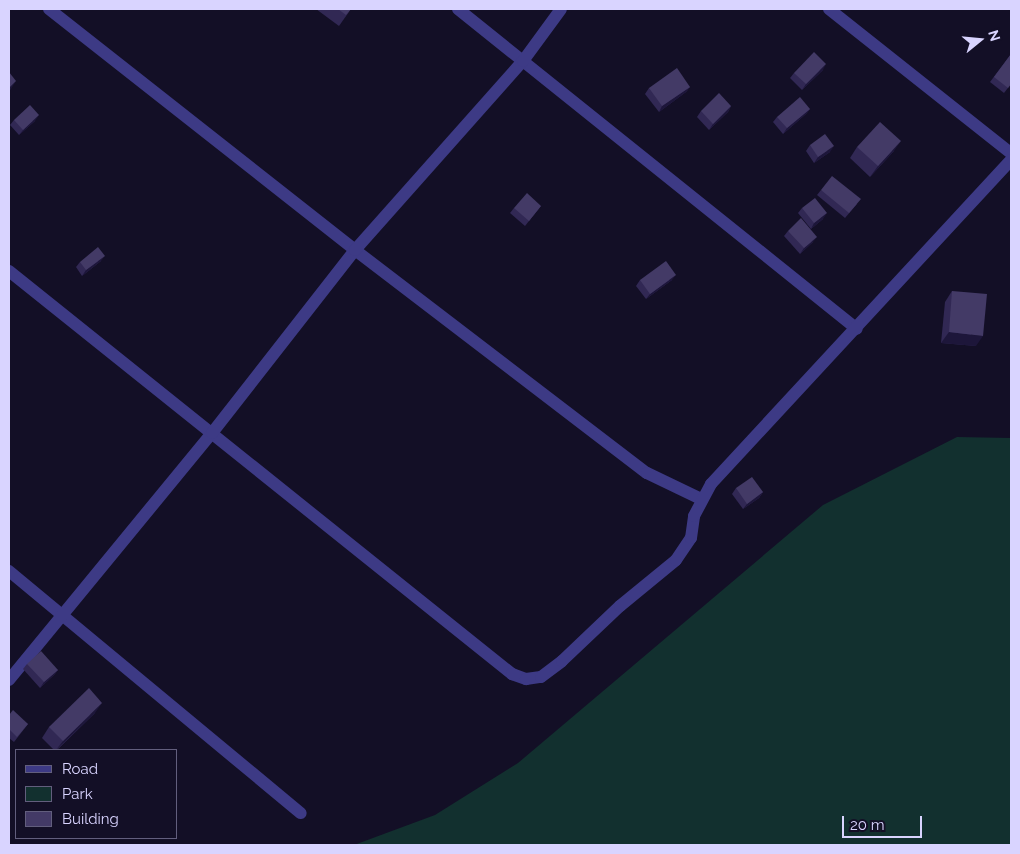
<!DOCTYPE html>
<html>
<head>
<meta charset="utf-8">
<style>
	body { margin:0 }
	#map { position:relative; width:1020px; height:854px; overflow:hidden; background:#130f26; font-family:Raleway,sans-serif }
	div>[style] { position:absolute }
	.green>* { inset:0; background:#12302f }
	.minor>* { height:12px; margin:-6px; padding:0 6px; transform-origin:6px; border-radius:6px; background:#3d3a85 }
	.wall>* { inset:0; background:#312854 }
	.shaded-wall>* { inset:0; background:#1d163a }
	.building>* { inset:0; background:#433a66 }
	span { translate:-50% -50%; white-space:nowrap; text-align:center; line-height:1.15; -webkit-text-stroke:4px #130f26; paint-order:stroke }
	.frame { position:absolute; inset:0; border:10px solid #d9d4ff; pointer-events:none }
	.legend { position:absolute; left:15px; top:749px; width:162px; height:90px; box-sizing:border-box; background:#130f26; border:1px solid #625e7d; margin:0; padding:6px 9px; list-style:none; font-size:15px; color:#d9d4ff }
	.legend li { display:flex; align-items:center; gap:10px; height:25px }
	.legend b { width:25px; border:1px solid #625e7d }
	.north { position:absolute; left:955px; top:15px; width:50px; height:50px; -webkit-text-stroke:4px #130f26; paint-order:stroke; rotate:73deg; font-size:14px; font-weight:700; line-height:20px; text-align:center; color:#d9d4ff }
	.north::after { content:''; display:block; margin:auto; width:18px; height:22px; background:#d9d4ff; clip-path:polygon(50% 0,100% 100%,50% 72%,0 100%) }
	.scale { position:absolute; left:842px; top:816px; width:80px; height:22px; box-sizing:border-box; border:2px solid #d9d4ff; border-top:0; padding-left:6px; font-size:15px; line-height:18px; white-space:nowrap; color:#d9d4ff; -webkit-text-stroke:4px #130f26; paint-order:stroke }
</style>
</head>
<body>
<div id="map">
	<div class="green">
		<i style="clip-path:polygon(957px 437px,1011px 438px,1011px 845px,354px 845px,435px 815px,518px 763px,823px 505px)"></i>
	</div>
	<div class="minor">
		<i style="left:49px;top:9px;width:390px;rotate:38.2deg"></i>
		<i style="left:355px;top:250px;width:367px;rotate:37.4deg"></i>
		<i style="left:647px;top:473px;width:60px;rotate:25.7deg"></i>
		<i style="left:458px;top:9px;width:511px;rotate:38.73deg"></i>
		<i style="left:829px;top:9px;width:232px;rotate:38.4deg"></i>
		<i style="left:9px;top:271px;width:645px;rotate:38.7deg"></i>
		<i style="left:512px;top:674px;width:15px;rotate:20deg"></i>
		<i style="left:526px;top:679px;width:15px;rotate:-8deg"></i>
		<i style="left:541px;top:677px;width:26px;rotate:-37deg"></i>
		<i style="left:562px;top:661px;width:80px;rotate:-43.5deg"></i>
		<i style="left:620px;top:606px;width:72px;rotate:-39.4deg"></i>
		<i style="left:676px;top:560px;width:27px;rotate:-56deg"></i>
		<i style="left:691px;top:538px;width:22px;rotate:-82deg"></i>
		<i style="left:694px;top:516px;width:36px;rotate:-62deg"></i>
		<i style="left:711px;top:484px;width:442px;rotate:-47.2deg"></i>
		<i style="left:9px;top:571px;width:379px;rotate:39.7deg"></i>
		<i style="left:9px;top:680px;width:320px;rotate:-50.6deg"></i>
		<i style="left:212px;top:433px;width:232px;rotate:-52deg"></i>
		<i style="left:355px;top:250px;width:253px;rotate:-48.4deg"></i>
		<i style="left:523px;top:61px;width:64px;rotate:-53.8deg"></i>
	</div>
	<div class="wall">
		<i style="clip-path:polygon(316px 9px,351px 9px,339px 26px)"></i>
		<i style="clip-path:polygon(1011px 54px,1011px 84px,1004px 93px,990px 82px)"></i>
		<i style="clip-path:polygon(823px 70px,802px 90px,790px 78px,794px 73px)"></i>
		<i style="clip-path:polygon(690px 87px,686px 92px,659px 112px,645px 94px,649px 88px)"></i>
		<i style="clip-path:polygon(731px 106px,728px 112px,709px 130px,697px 117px,701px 111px)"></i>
		<i style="clip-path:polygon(810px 109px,806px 114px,783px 134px,773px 122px,777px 117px)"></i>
		<i style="clip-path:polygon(14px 120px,35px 121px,19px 135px,10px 125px)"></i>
		<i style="clip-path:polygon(810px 145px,830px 152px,814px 163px,806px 151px)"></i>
		<i style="clip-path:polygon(857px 147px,894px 151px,870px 177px,850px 158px)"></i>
		<i style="clip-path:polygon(821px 190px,857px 204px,845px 218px,817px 195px)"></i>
		<i style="clip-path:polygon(541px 206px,525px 226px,510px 213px,514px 208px)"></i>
		<i style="clip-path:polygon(802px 208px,823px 219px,811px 229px,798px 213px)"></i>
		<i style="clip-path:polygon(788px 231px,813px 242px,800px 254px,784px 236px)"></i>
		<i style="clip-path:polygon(101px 261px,82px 276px,76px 267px,80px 262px)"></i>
		<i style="clip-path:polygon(640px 280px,672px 280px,646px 299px,636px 286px)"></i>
		<i style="clip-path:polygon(952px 291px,976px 346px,941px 343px,945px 302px)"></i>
		<i style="clip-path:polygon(736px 488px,763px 492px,759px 498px,743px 509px,732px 494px)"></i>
		<i style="clip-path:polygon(27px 664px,58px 670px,54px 675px,40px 688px,23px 669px)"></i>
		<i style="clip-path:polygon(95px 713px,57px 750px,54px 750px,42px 738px,49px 727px)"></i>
		<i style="clip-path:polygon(9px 715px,28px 724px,14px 742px,9px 738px)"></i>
	</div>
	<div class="shaded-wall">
		<i style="clip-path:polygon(826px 64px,823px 70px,802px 90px,806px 84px)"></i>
		<i style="clip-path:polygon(16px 81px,9px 92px,9px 88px)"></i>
		<i style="clip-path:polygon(690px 87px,686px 92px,659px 112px,662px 106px)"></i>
		<i style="clip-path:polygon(731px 106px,728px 112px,709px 130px,713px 124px)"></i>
		<i style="clip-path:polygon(810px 109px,806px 114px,783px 134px,787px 128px)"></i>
		<i style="clip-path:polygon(39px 115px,35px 121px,19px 135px,23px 130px)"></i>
		<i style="clip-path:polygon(901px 141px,894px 151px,870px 177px,878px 166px)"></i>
		<i style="clip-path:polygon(834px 146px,830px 152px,814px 163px,818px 157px)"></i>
		<i style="clip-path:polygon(827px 213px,823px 219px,811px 229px,814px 223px)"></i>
		<i style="clip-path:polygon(817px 237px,813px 242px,800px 254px,804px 248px)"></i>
		<i style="clip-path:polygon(105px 256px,101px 261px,82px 276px,86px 270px)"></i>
		<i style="clip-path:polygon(676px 275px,672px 280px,646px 299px,650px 294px)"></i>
		<i style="clip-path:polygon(949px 332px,983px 336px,976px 346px,941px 343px)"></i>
		<i style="clip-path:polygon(763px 492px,759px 498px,743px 509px,747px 504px)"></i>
		<i style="clip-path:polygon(58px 670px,54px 675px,40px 688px,44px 682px)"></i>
		<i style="clip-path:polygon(102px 703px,95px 713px,56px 750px,63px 741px)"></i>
	</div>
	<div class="building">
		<i style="clip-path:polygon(338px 9px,351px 9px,346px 15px)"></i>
		<i style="clip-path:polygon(814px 52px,826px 64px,806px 84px,794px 73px)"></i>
		<i style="clip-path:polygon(1011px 54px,1011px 84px,1008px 88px,994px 77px)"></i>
		<i style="clip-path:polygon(677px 68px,690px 87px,662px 106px,649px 88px)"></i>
		<i style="clip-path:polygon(9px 72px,16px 81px,9px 88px)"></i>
		<i style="clip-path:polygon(719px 93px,731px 106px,713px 124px,701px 111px)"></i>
		<i style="clip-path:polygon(800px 97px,810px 109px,787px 128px,777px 117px)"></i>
		<i style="clip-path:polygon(30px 105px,39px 115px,23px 130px,14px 120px)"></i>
		<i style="clip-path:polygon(880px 122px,901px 141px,878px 166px,857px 147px)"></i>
		<i style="clip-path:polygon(825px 134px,834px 146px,818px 157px,810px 145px)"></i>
		<i style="clip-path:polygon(832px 176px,861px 199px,849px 213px,821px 190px)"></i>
		<i style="clip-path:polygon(527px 193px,541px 206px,529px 221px,514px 208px)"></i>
		<i style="clip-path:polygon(815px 198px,827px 213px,814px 223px,802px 208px)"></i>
		<i style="clip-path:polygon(801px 218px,817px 237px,804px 248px,788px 231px)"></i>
		<i style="clip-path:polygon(98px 247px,105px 256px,86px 270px,80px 262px)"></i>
		<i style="clip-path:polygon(666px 261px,676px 275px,650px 294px,640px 280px)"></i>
		<i style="clip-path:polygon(952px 291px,987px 294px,983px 336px,949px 332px)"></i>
		<i style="clip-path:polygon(752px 477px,763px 492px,747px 504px,736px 488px)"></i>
		<i style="clip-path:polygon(41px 651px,58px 670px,44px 682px,27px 664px)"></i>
		<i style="clip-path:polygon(89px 688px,102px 703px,63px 741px,49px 727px)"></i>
		<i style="clip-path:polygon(13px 710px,28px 724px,17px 737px,9px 729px,9px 715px)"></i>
	</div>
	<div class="frame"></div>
	<ul class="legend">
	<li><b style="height:6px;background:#3d3a85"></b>Road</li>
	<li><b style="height:14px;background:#12302f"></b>Park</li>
	<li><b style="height:14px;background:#433a66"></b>Building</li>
	</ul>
	<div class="north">N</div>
	<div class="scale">20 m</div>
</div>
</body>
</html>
